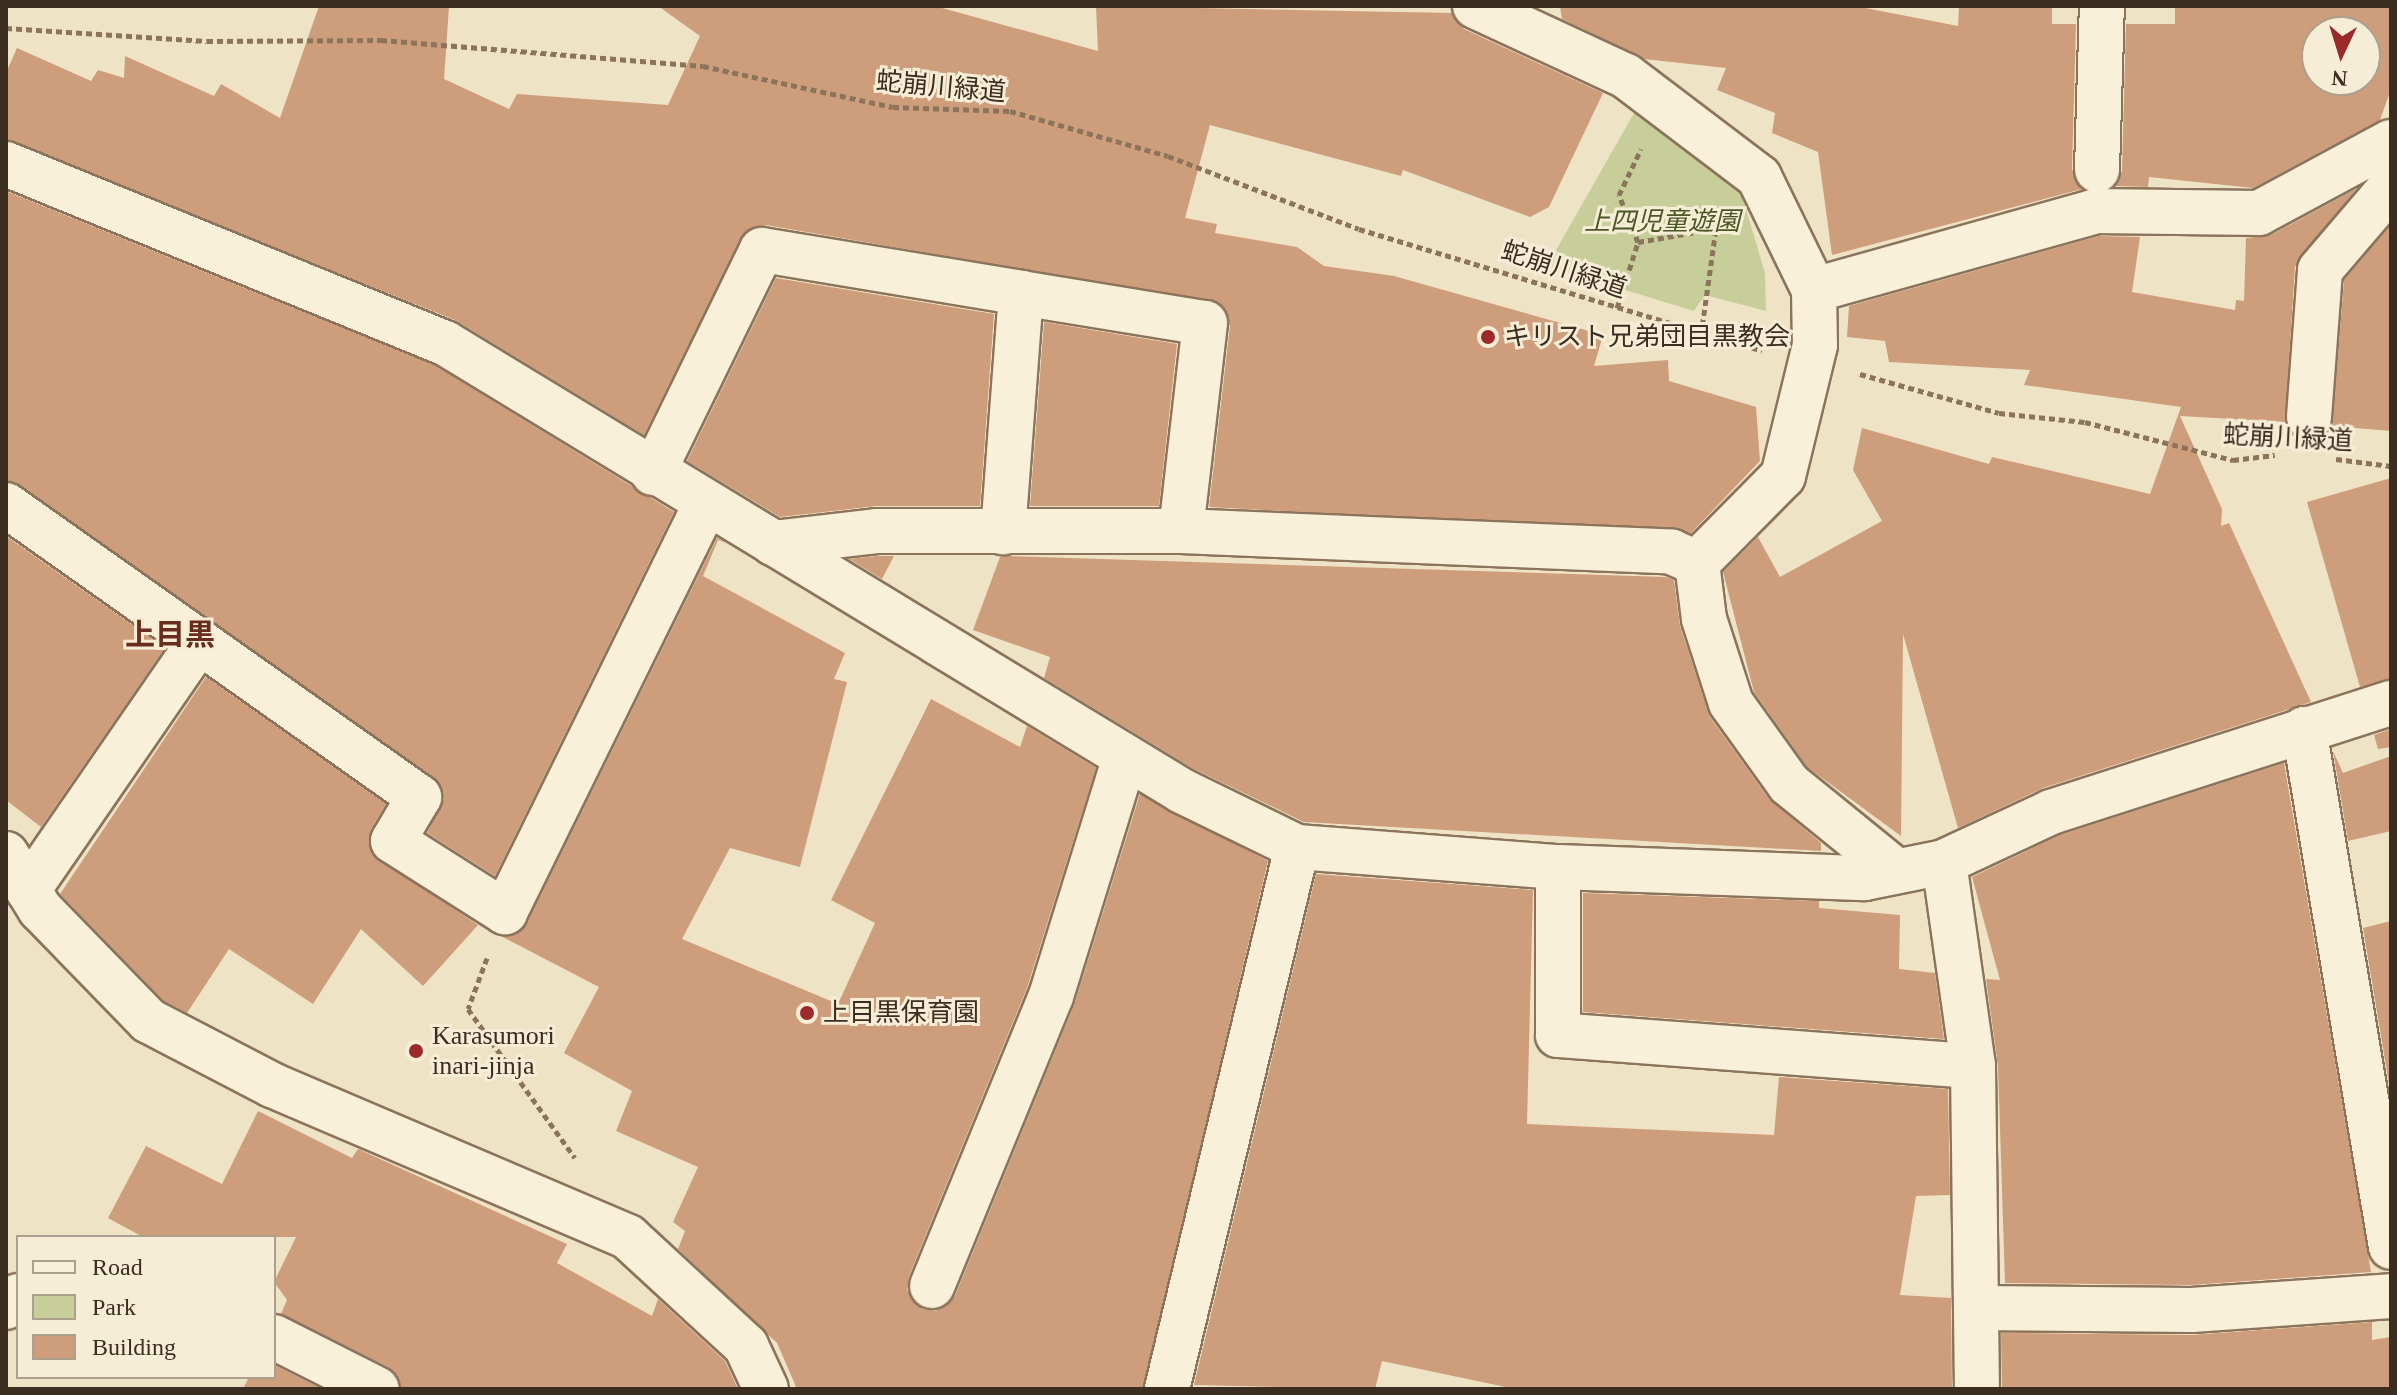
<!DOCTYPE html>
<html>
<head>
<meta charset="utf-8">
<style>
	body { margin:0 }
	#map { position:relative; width:2397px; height:1395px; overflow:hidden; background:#efe3c6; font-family:"Times New Roman","Noto Sans JP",serif }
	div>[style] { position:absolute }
	.green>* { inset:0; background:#c8ce9a }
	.building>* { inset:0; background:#ce9d7c }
	.path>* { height:5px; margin-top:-2.5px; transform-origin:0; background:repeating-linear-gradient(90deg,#8b745b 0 6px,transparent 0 10px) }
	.roads { filter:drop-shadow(2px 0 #8b745b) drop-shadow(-2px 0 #8b745b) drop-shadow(0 2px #8b745b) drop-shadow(0 -2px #8b745b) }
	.minor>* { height:44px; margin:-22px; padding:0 22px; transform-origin:22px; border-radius:22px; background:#f9f0da }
	.dots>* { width:22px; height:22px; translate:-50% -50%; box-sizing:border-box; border:4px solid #f6edd6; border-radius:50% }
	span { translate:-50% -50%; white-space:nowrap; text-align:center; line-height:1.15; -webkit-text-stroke:6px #f6edd6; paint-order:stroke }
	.street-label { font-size:26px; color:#3b2d1f }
	.park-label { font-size:26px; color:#4b5826; font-style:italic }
	.poi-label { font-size:26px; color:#3b2d1f }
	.left { translate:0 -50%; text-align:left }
	.quarter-label { font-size:30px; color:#682d1e; font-weight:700 }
	.frame { position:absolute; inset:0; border:8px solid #3b2d1f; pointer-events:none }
	.legend { position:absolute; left:16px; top:1235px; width:260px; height:144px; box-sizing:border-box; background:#f6edd6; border:2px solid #aba08d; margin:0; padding:10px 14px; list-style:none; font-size:24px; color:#3b2d1f }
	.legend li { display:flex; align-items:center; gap:16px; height:40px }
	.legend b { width:40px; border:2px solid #aba08d }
	.north { position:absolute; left:2301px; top:16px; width:80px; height:80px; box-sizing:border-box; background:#f6edd6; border:2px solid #aba08d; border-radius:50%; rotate:184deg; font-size:22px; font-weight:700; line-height:32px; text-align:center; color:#3b2d1f }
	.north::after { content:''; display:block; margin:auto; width:28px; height:36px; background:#9b2a2b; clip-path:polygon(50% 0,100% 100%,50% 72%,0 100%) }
</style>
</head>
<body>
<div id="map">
	<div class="green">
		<i style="clip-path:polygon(1638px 106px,1739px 185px,1765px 273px,1766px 311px,1705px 295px,1694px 311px,1547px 266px)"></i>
	</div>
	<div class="building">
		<i style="clip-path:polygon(319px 6px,449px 6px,444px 79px,509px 109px,517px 94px,668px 105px,700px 36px,658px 6px,935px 6px,1098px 51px,1096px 6px,1452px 13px,1464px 29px,1603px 93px,1549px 207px,1530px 217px,1403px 170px,1401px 176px,1210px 125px,1185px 218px,1217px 224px,1215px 233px,1297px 247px,1324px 266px,1394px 276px,1603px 335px,1594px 366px,1668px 360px,1669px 381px,1756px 407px,1760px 461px,1691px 533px,1209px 507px,1230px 326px,1220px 303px,766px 225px,740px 239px,644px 435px,455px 320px,6px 140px,6px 73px,17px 48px,91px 81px,98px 70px,124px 78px,125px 56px,214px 96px,221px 84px,280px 118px)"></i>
		<i style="clip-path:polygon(1560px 6px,1855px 6px,1958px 26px,1959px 6px,2052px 6px,2052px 24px,2076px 24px,2072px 169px,2082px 189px,1832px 255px,1818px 152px,1772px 133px,1775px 113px,1717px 90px,1726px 68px,1644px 59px,1562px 19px)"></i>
		<i style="clip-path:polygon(evenodd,2175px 6px,2391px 6px,2391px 89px,2380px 120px,2253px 188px,2149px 177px,2148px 187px,2115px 186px,2122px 171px,2126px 24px,2175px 24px,2175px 6px,2317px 32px,2365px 32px,2365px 80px,2317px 80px,2317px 32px)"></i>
		<i style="clip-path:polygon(2356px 189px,2295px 267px,2285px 422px,2180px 416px,2222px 509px,2221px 526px,2229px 523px,2311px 702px,2043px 788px,1958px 828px,1903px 634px,1901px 836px,1807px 767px,1754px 692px,1723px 572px,1758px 537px,1780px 577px,1882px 521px,1853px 470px,1862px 428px,1989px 464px,1992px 457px,2150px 494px,2181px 407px,2024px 385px,2030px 370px,1889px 362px,1885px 341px,1847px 337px,1849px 306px,2099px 236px,2140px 237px,2132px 292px,2235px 310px,2236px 300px,2244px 301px,2246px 238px,2271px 235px)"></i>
		<i style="clip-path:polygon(6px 191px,434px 365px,674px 512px,495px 876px,427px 833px,444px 799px,433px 777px,6px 480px)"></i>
		<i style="clip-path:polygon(2391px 225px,2391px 431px,2332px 426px,2344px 280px)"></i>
		<i style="clip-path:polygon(776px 278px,994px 314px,980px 506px,876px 506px,780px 517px,687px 461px)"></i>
		<i style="clip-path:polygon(1044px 322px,1177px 344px,1159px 506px,1030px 506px)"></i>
		<i style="clip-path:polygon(2391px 478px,2391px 679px,2360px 687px,2307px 502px)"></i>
		<i style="clip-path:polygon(6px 536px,165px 648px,41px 827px,6px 800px)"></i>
		<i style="clip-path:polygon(717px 538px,726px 543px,718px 540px,703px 576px,845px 653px,834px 679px,847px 682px,800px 867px,730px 848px,682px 939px,838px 1004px,875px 923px,831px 900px,931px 699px,1020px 747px,1027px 726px,1096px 768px,1027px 988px,909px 1276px,907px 1290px,922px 1309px,936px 1311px,955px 1296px,1074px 1005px,1140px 794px,1268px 861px,1143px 1389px,797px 1389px,777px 1343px,678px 1249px,685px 1231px,673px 1222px,698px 1167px,616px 1131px,632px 1091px,564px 1053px,599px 987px,501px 936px,527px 923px)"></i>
		<i style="clip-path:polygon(877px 556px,894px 556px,882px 579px,849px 559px)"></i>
		<i style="clip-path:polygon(1007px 556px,1666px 577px,1674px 580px,1680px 626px,1710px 717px,1769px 799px,1821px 843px,1821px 851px,1304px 822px,1194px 769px,1044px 678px,1050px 657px,973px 630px,1000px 557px)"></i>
		<i style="clip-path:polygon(206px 677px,386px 804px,371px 829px,371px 853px,478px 925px,423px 986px,361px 929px,313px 1004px,229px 949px,187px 1013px,164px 1001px,60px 894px)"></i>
		<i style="clip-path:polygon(2391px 729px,2391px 747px,2378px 749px,2374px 735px)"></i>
		<i style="clip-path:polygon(2333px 751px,2343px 773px,2391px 756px,2391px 831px,2348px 841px)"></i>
		<i style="clip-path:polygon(2284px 763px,2371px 1272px,2191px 1285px,2005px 1283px,1998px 1066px,1986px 979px,2000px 980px,1972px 877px,2060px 835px)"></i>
		<i style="clip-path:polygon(1316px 874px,1533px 890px,1527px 1124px,1774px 1135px,1779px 1077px,1948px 1089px,1950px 1195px,1916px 1196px,1900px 1295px,1951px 1298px,1952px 1389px,1515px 1389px,1382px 1361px,1375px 1389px,1194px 1385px)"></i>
		<i style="clip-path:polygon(1583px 893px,1819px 901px,1819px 908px,1900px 915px,1899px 969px,1935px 973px,1944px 1039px,1583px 1012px)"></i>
		<i style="clip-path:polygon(2391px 921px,2391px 1096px,2363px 928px)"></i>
		<i style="clip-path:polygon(258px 1111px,352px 1158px,358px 1149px,567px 1244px,557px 1263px,652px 1316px,658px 1299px,725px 1361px,738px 1389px,402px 1389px,388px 1367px,281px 1314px,287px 1300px,274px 1282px,296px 1237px,143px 1237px,108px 1218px,146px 1146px,222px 1184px)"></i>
		<i style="clip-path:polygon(2372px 1322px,2372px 1340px,2391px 1337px,2391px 1389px,2002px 1389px,2001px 1333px,2192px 1335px)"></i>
		<i style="clip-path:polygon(274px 1365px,322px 1389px,243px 1389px,249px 1377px,274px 1377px)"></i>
	</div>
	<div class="path">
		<i style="left:6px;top:28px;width:201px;rotate:3.7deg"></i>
		<i style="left:207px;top:41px;width:174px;rotate:-0.3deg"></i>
		<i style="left:381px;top:40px;width:323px;rotate:4.6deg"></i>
		<i style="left:703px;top:66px;width:194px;rotate:12.2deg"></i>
		<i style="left:893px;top:107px;width:117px;rotate:2deg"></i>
		<i style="left:1010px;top:111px;width:164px;rotate:15.9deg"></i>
		<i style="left:1168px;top:156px;width:204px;rotate:20.9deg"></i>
		<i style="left:1359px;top:229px;width:421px;rotate:16.8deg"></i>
		<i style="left:1638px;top:242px;width:82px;rotate:-9.8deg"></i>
		<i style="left:1617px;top:308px;width:69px;rotate:-72.3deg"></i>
		<i style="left:1638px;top:242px;width:51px;rotate:-112deg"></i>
		<i style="left:1619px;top:195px;width:51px;rotate:-64.4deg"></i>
		<i style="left:1701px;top:335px;width:122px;rotate:-82deg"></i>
		<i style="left:1860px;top:374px;width:144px;rotate:15.7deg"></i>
		<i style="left:1999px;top:413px;width:86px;rotate:6deg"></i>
		<i style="left:2085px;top:422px;width:153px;rotate:14.4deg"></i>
		<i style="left:2233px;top:460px;width:42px;rotate:-6.8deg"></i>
		<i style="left:2336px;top:459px;width:55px;rotate:7.3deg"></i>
		<i style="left:487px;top:958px;width:54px;rotate:110.4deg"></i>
		<i style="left:468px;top:1009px;width:183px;rotate:54.3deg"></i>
	</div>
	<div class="roads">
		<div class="minor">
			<i style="left:1475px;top:6px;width:166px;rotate:24.9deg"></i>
			<i style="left:1626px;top:76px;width:167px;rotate:37.2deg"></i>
			<i style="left:1759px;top:177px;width:126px;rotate:64deg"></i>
			<i style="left:1814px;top:290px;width:55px;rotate:89deg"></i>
			<i style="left:1815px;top:345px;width:135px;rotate:103.7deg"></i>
			<i style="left:1783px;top:476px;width:122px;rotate:134.7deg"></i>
			<i style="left:1697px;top:563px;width:56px;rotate:82.9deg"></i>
			<i style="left:1704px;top:619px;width:88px;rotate:72.2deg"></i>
			<i style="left:1731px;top:703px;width:100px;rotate:54.4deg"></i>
			<i style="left:1789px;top:784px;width:138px;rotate:39.1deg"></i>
			<i style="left:6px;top:164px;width:474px;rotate:22.2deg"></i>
			<i style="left:445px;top:343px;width:862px;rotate:31.29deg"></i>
			<i style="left:1182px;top:791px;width:128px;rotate:26deg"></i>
			<i style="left:1297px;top:847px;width:262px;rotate:4.4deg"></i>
			<i style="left:1558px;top:867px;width:307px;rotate:2.1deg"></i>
			<i style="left:1865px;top:878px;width:81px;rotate:-11.4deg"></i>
			<i style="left:1944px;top:862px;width:118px;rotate:-25deg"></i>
			<i style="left:2051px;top:812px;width:357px;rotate:-17.8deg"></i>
			<i style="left:2097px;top:170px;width:164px;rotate:-88.3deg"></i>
			<i style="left:1814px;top:290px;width:293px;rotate:-15.6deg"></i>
			<i style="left:2096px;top:211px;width:163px;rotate:0.7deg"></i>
			<i style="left:2259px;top:213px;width:150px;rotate:-28.3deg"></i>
			<i style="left:1021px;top:293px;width:186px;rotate:9.3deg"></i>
			<i style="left:1205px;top:323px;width:209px;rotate:96.6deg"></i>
			<i style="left:2309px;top:417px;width:147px;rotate:-85.7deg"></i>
			<i style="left:2320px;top:270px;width:109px;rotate:-49.5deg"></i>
			<i style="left:653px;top:473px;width:248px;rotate:-64deg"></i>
			<i style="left:762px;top:250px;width:263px;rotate:9.4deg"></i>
			<i style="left:1021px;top:293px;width:240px;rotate:94.3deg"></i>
			<i style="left:6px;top:505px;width:506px;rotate:35.26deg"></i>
			<i style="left:419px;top:797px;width:51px;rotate:120.6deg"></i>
			<i style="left:393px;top:841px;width:133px;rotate:32.4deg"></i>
			<i style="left:505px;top:912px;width:453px;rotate:-63.8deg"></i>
			<i style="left:773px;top:543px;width:104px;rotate:-6.6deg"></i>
			<i style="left:876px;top:531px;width:305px"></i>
			<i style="left:1181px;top:531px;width:491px;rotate:2.4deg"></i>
			<i style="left:1672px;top:552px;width:27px;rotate:24deg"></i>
			<i style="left:2304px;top:729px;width:525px;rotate:80.47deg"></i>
			<i style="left:6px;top:854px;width:65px;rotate:58.3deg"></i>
			<i style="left:40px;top:909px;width:156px;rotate:45.8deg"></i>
			<i style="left:149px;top:1021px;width:139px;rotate:27.5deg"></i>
			<i style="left:272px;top:1085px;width:387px;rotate:23.1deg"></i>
			<i style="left:628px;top:1237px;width:161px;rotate:42.7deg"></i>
			<i style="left:746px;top:1346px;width:47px;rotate:65.1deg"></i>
			<i style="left:1944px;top:862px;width:206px;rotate:81.9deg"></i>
			<i style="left:1973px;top:1066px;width:323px;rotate:89.3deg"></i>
			<i style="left:1558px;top:867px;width:168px;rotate:90deg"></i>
			<i style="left:1558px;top:1035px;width:416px;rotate:4.3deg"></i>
			<i style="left:28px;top:890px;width:299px;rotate:-55.4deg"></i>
			<i style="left:932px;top:1286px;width:313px;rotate:-67.7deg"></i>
			<i style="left:1051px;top:996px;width:250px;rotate:-72.8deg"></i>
			<i style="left:6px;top:1307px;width:16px;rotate:-43deg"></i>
			<i style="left:1977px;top:1308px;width:215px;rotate:0.5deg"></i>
			<i style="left:2192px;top:1310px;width:199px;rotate:-4deg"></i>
			<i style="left:274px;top:1337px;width:115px;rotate:26.8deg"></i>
			<i style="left:1167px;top:1389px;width:557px;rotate:-76.51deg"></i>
		</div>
	</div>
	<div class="dots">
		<i style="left:1488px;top:337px;background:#9b2a2b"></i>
		<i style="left:807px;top:1013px;background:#9b2a2b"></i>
		<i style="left:416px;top:1051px;background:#9b2a2b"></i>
	</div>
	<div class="street-label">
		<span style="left:941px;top:87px;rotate:5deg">蛇崩川緑道</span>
		<span style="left:1564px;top:270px;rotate:18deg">蛇崩川緑道</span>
		<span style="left:2288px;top:438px;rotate:3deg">蛇崩川緑道</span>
	</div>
	<div class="park-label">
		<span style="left:1662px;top:222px">上四児童遊園</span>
	</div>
	<div class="poi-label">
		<span class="left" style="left:1504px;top:337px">キリスト兄弟団目黒教会</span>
		<span class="left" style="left:823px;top:1013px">上目黒保育園</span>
		<span class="left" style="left:432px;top:1051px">Karasumori<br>inari-jinja</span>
	</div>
	<div class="quarter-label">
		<span style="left:170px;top:635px">上目黒</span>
	</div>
	<div class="frame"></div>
	<ul class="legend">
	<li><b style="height:10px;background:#f9f0da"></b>Road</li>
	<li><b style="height:22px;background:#c8ce9a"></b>Park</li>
	<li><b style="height:22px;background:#ce9d7c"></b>Building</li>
	</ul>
	<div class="north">N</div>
</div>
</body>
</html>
